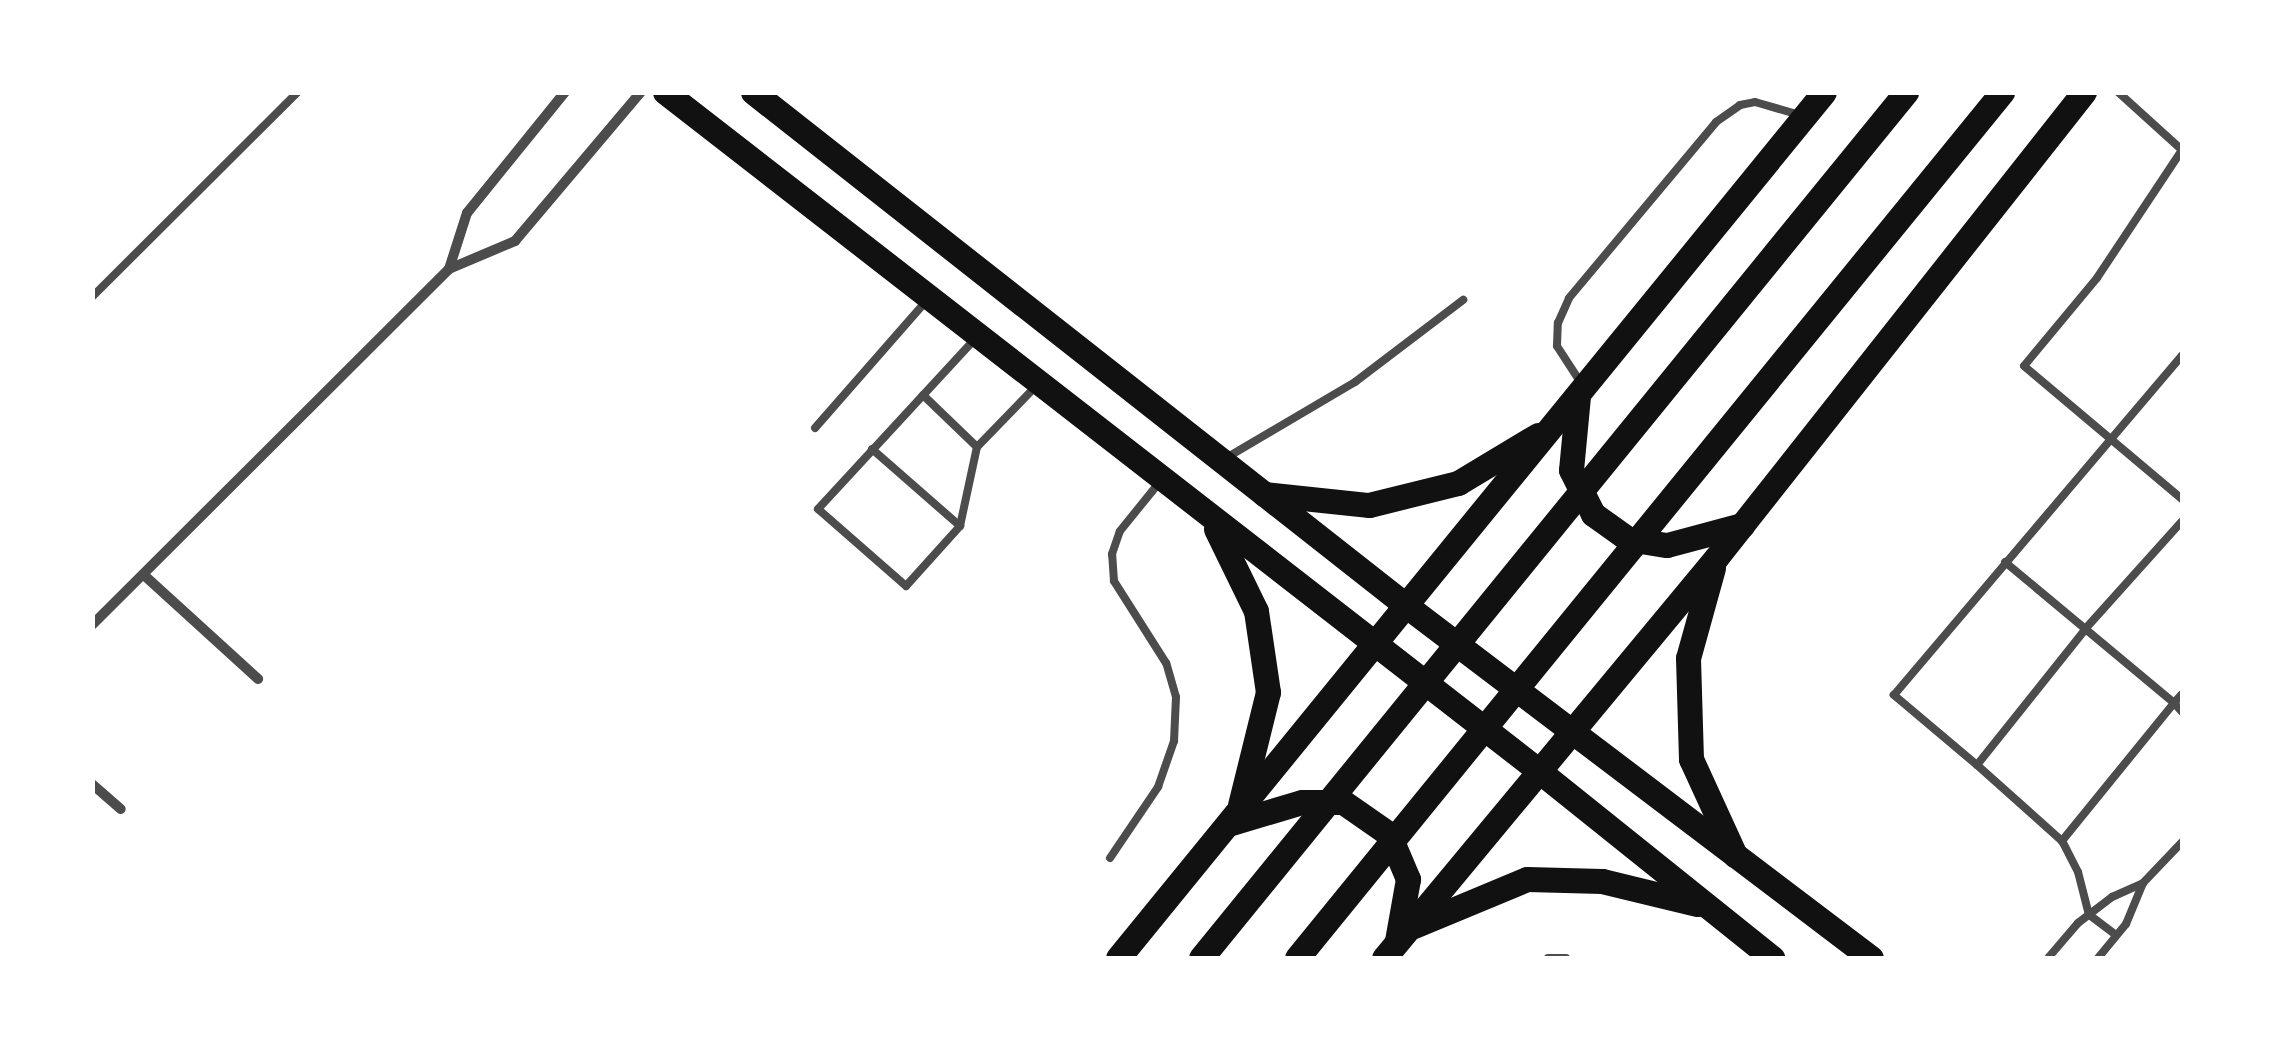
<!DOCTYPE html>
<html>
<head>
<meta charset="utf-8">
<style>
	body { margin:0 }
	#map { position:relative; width:2275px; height:1051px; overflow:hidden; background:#fff; font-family:Poppins,sans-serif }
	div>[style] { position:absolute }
	.service>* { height:8px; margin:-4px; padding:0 4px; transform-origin:4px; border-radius:4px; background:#4c4c4c }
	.minor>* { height:10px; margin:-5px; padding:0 5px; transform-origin:5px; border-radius:5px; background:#4c4c4c }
	.primary>* { height:25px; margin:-12.5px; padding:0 12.5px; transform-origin:12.5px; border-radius:12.5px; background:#111 }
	span { translate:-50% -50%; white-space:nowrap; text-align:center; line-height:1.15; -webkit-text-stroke:8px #fff; paint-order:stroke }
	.frame { position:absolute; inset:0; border:95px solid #fff; pointer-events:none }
</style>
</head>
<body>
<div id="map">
	<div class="service">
		<i style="left:2118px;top:92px;width:86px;rotate:42.2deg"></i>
		<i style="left:2182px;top:150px;width:154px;rotate:123.6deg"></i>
		<i style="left:2097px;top:278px;width:114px;rotate:129.7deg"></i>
		<i style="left:2024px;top:366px;width:207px;rotate:40.1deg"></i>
		<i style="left:92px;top:297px;width:291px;rotate:-44.9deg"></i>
		<i style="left:974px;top:340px;width:230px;rotate:132.7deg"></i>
		<i style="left:818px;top:509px;width:117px;rotate:41.2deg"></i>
		<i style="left:906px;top:586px;width:81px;rotate:-48deg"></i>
		<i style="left:960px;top:526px;width:81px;rotate:-77.9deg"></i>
		<i style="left:977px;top:447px;width:86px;rotate:-45.9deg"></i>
		<i style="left:1581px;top:383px;width:44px;rotate:-123deg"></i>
		<i style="left:1557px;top:346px;width:23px;rotate:-88deg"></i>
		<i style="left:1558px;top:323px;width:27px;rotate:-66deg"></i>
		<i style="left:1569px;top:298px;width:229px;rotate:-50.1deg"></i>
		<i style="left:1716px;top:122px;width:29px;rotate:-35deg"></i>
		<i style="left:1740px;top:105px;width:15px;rotate:-11deg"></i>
		<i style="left:1755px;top:102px;width:47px;rotate:16.1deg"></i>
		<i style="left:923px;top:395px;width:75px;rotate:43.9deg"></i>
		<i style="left:815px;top:428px;width:170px;rotate:-48.8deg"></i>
		<i style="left:872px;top:449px;width:117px;rotate:41.2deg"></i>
		<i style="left:1226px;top:458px;width:150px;rotate:-30.5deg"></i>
		<i style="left:1355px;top:382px;width:136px;rotate:-37.2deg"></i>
		<i style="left:2005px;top:562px;width:220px;rotate:39.8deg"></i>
		<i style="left:2174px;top:703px;width:178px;rotate:129.1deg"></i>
		<i style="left:2182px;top:694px;width:12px;rotate:132deg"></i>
		<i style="left:2174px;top:703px;width:12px;rotate:48deg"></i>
		<i style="left:1977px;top:765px;width:109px;rotate:-139.9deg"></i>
		<i style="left:1894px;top:695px;width:446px;rotate:-49.7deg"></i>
		<i style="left:1110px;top:858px;width:86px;rotate:-55.9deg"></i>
		<i style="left:1158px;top:787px;width:49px;rotate:-70.8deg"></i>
		<i style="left:1174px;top:741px;width:44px;rotate:-87.4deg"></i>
		<i style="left:1176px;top:697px;width:35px;rotate:-106deg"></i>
		<i style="left:1166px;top:663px;width:97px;rotate:-122.4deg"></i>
		<i style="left:1114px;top:581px;width:27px;rotate:-94deg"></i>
		<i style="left:1112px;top:554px;width:24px;rotate:-71deg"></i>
		<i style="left:1120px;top:531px;width:60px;rotate:-51deg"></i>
		<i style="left:2116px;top:935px;width:34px;rotate:-143deg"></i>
		<i style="left:2089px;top:915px;width:44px;rotate:-104.3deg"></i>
		<i style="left:2078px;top:872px;width:35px;rotate:-117deg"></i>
		<i style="left:2062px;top:841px;width:114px;rotate:-138.2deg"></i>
		<i style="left:1977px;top:765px;width:176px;rotate:-51.4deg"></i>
		<i style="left:2087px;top:627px;width:142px;rotate:-48.1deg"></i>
		<i style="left:1548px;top:958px;width:18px"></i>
		<i style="left:2048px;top:958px;width:46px;rotate:-49.4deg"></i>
		<i style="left:2078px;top:923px;width:43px;rotate:-37.4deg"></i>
		<i style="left:2112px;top:897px;width:34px;rotate:-24deg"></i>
		<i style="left:2143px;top:883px;width:57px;rotate:-46.4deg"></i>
		<i style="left:2098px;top:958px;width:44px;rotate:-50.5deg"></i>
		<i style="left:2126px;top:924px;width:44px;rotate:-67.5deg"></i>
	</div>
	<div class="minor">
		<i style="left:449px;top:269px;width:59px;rotate:-72.2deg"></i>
		<i style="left:467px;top:213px;width:156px;rotate:-51deg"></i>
		<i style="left:145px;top:576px;width:153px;rotate:42.3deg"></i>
		<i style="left:92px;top:625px;width:504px;rotate:-44.92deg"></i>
		<i style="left:449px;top:269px;width:72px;rotate:-23deg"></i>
		<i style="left:515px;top:241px;width:195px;rotate:-49.8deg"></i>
		<i style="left:92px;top:784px;width:38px;rotate:41deg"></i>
	</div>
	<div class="primary">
		<i style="left:665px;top:92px;width:1107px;rotate:37.84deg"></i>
		<i style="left:1539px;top:771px;width:299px;rotate:38.7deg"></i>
		<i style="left:753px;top:92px;width:833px;rotate:38.18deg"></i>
		<i style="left:1408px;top:607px;width:581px;rotate:37.17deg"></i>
		<i style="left:1578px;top:396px;width:74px;rotate:95.4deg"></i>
		<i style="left:1571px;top:470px;width:49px;rotate:63.4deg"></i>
		<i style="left:1593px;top:514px;width:43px;rotate:35.5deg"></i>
		<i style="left:1628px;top:539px;width:39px;rotate:9deg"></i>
		<i style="left:1667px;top:545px;width:78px;rotate:-14.9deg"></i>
		<i style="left:1264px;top:494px;width:106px;rotate:6deg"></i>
		<i style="left:1369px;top:505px;width:92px;rotate:-13.9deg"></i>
		<i style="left:1458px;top:483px;width:93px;rotate:-31deg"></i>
		<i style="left:1216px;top:529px;width:91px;rotate:64deg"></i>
		<i style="left:1256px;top:611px;width:82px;rotate:81.6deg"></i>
		<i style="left:1268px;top:692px;width:116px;rotate:103.9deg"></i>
		<i style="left:1713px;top:568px;width:93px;rotate:105.5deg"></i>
		<i style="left:1688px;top:658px;width:101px;rotate:88.3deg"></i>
		<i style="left:1691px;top:759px;width:106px;rotate:65.4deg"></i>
		<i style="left:1228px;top:824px;width:77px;rotate:-16.6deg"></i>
		<i style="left:1302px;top:802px;width:41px"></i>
		<i style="left:1343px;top:802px;width:56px;rotate:34.8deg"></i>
		<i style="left:1389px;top:834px;width:49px;rotate:67.1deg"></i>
		<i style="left:1408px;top:879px;width:63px;rotate:100.1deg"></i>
		<i style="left:1414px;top:926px;width:122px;rotate:-22.6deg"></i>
		<i style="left:1527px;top:879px;width:75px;rotate:1.5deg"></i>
		<i style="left:1602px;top:881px;width:98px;rotate:13.6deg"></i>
		<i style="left:1118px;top:958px;width:1117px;rotate:-50.81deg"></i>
		<i style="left:1201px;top:958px;width:1117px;rotate:-50.85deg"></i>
		<i style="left:1297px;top:958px;width:1117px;rotate:-50.85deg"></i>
		<i style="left:1384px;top:958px;width:520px;rotate:-50.31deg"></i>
		<i style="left:1716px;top:558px;width:594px;rotate:-51.7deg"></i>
	</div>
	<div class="frame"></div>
</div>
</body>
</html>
